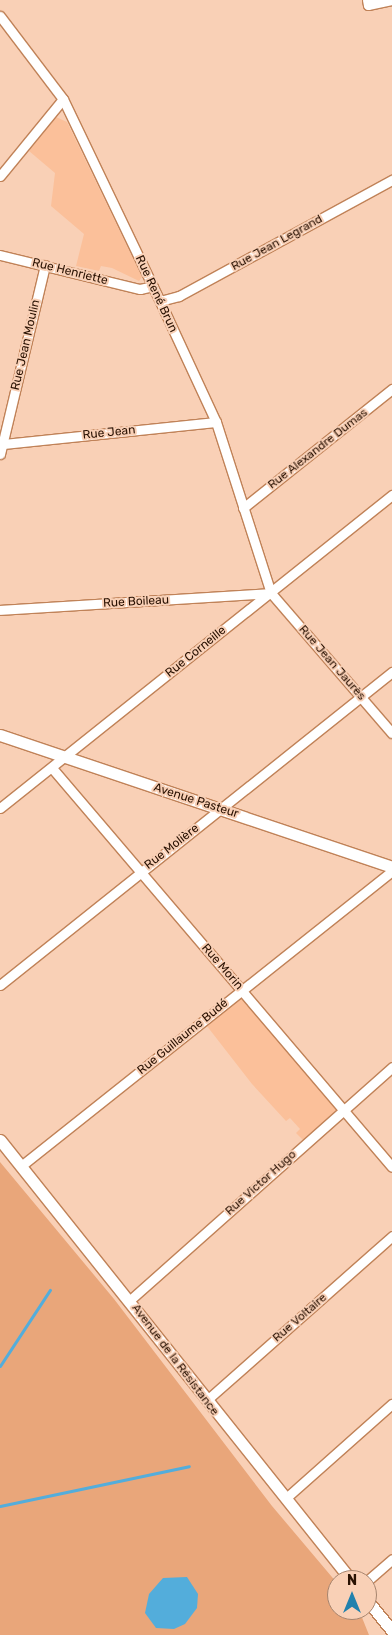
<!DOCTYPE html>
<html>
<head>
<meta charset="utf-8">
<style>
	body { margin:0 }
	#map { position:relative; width:392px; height:1635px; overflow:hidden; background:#f9d0b6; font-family:Rubik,sans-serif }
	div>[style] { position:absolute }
	.built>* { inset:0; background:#fbc09a }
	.green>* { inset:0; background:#e9a67a }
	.water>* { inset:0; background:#53addb }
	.stream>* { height:3px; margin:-1.5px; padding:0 1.5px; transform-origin:1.5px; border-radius:1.5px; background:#53addb }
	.roads { filter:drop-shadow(1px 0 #c08258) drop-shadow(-1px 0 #c08258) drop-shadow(0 1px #c08258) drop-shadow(0 -1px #c08258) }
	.street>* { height:9px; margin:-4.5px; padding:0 4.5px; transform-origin:4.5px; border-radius:4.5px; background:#fff }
	.secondary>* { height:11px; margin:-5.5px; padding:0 5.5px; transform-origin:5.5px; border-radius:5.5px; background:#fff }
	span { translate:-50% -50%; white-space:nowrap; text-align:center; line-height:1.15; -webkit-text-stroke:4px #f9d0b6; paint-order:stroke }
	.street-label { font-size:12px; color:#291102 }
	.north { position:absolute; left:327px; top:1570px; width:50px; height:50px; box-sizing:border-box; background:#f9d0b6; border:1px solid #a6846e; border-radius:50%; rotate:0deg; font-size:14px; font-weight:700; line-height:20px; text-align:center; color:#291102 }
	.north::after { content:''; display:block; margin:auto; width:18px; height:22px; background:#2181ad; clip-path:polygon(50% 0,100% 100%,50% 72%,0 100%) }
</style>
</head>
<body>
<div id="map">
	<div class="built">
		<i style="clip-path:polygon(56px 117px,67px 122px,142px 277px,139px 281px,112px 268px,101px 266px,99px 271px,76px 266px,84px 234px,51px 206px,55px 173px,29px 151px)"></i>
		<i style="clip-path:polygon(242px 990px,344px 1109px,306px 1143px,296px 1133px,300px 1129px,290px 1118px,286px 1121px,252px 1084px,203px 1021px)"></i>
	</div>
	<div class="green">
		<i style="clip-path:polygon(0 1162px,114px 1299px,272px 1506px,337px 1583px,337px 1610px,359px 1610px,369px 1635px,0 1635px)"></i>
	</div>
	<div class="water">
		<i style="clip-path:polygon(187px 1577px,198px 1594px,197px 1608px,185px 1624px,174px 1629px,156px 1628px,145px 1613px,149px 1594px,163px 1578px)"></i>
	</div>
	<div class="stream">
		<i style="left:0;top:1366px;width:91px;rotate:-56.7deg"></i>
		<i style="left:0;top:1506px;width:193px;rotate:-11.9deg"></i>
	</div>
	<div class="roads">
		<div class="street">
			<i style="left:367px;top:0;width:5px;rotate:79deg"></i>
			<i style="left:368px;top:5px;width:24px;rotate:-12deg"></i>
			<i style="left:0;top:16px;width:104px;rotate:52.8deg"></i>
			<i style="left:63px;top:99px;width:234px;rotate:64.4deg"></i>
			<i style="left:164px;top:310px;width:123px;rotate:65.1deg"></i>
			<i style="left:216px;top:422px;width:180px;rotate:72.2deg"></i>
			<i style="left:271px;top:593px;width:185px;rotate:49.2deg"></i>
			<i style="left:0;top:176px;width:99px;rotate:-50.7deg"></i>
			<i style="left:0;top:255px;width:144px;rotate:13.7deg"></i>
			<i style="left:140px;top:289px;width:13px;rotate:-13deg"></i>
			<i style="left:160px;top:301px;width:20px;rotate:-15deg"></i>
			<i style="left:179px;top:296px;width:243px;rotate:-28.6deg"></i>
			<i style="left:3px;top:444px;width:214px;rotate:-5.9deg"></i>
			<i style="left:0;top:454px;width:194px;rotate:-76.6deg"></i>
			<i style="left:243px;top:508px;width:191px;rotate:-38.6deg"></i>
			<i style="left:0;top:610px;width:272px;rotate:-3.6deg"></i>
			<i style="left:52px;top:768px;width:524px;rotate:49.56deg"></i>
			<i style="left:0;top:808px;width:502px;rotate:-38.61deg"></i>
			<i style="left:0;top:985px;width:502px;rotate:-38.61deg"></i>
			<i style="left:21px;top:1166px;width:474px;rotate:-38.5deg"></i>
			<i style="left:130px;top:1300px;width:351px;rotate:-41.6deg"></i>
			<i style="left:208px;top:1399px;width:246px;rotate:-41.5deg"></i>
			<i style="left:286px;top:1498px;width:142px;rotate:-41.6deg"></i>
			<i style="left:367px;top:1581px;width:33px;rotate:-41deg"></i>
		</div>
		<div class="secondary">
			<i style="left:0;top:735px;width:414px;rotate:18.6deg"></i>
			<i style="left:0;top:1140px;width:563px;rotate:51.42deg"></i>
			<i style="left:367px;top:1600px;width:40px;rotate:51deg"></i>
		</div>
	</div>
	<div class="street-label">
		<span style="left:277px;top:243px;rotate:-29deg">Rue Jean Legrand</span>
		<span style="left:70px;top:272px;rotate:14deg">Rue Henriette</span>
		<span style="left:156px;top:294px;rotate:65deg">Rue René Brun</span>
		<span style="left:26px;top:345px;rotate:-77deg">Rue Jean Moulin</span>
		<span style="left:109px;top:433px;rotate:-6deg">Rue Jean</span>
		<span style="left:318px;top:449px;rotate:-38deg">Rue Alexandre Dumas</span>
		<span style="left:136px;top:602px;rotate:-3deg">Rue Boileau</span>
		<span style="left:196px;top:652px;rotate:-39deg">Rue Corneille</span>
		<span style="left:332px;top:663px;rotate:49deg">Rue Jean Jaurès</span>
		<span style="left:196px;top:801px;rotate:18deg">Avenue Pasteur</span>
		<span style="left:172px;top:847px;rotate:-38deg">Rue Molière</span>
		<span style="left:222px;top:967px;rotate:49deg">Rue Morin</span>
		<span style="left:183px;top:1037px;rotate:-39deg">Rue Guillaume Budé</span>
		<span style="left:261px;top:1183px;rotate:-42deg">Rue Victor Hugo</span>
		<span style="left:300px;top:1318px;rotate:-41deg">Rue Voltaire</span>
		<span style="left:175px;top:1360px;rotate:53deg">Avenue de la Résistance</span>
	</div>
	<div class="north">N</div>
</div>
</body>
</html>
